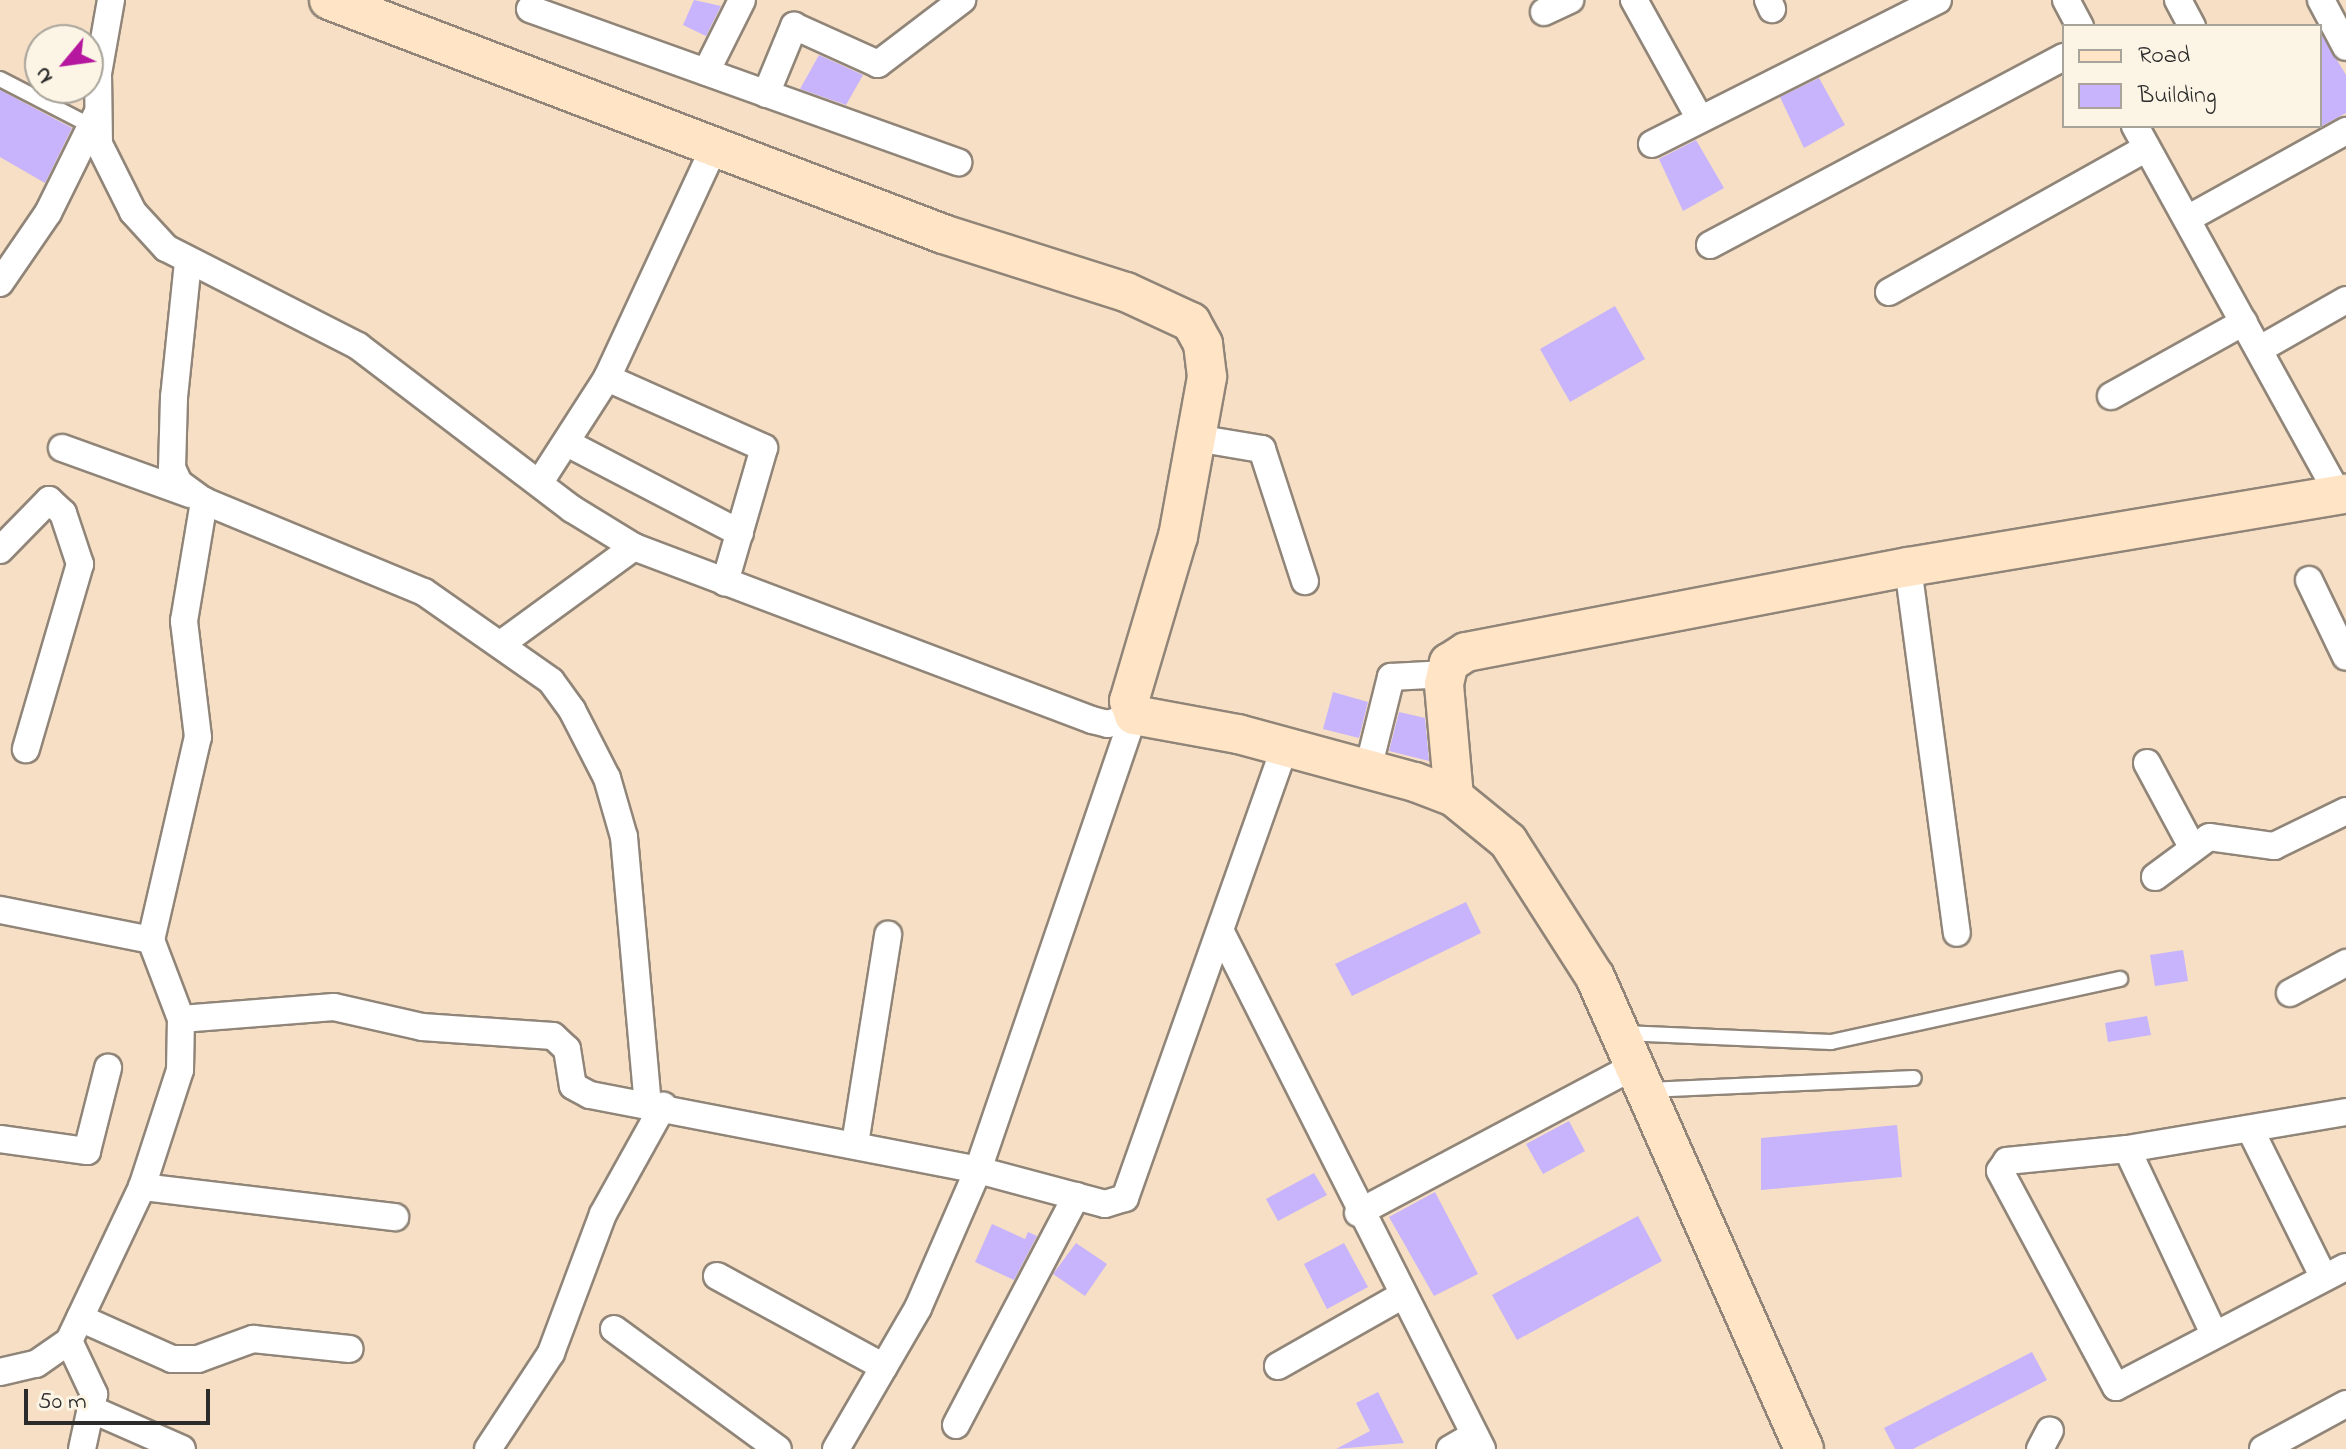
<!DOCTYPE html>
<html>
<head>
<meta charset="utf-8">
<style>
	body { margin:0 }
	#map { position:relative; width:2346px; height:1449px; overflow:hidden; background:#f6dfc4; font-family:"Indie Flower",sans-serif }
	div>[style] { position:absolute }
	.building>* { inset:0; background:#c7b4fc }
	.roads { filter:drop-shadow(2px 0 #908578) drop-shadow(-2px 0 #908578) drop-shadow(0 2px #908578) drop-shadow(0 -2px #908578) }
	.lane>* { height:14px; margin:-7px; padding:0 7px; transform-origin:7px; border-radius:7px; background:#fff }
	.street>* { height:26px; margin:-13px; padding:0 13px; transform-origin:13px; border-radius:13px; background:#fff }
	.secondary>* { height:38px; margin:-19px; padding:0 19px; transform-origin:19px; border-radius:19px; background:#ffe4c6 }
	span { translate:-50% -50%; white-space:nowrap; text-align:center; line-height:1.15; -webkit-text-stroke:8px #fcf5e5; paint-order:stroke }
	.legend { position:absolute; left:2062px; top:24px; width:260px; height:104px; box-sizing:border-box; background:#fcf5e5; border:2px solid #a8a49b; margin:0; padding:10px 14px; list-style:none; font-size:24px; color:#2b2b2b }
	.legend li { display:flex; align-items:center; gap:16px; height:40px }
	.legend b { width:40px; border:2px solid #a8a49b }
	.north { position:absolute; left:24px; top:24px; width:80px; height:80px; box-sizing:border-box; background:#fcf5e5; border:2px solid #a8a49b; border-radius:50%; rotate:241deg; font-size:22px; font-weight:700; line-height:32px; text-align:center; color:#2b2b2b }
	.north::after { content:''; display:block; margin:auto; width:28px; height:36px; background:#b5179e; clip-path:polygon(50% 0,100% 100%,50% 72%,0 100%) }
	.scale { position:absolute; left:24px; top:1389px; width:186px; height:36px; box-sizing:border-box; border:4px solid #2b2b2b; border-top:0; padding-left:10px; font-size:24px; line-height:28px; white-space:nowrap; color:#2b2b2b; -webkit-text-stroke:6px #fcf5e5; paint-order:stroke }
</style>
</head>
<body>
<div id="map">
	<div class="building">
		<i style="clip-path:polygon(694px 0,721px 6px,706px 36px,683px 25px)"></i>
		<i style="clip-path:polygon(2320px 32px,2346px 75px,2346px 113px,2320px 127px)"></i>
		<i style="clip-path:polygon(819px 55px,863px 75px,846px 105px,800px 89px)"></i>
		<i style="clip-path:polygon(1819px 78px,1845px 125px,1804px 148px,1780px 97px)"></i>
		<i style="clip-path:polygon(0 90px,72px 128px,45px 183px,0 157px)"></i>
		<i style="clip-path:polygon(1696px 140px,1724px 188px,1683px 211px,1659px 159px)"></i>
		<i style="clip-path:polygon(1615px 306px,1645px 359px,1570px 402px,1540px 349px)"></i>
		<i style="clip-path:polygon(1333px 692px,1368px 702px,1359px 738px,1323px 729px)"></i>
		<i style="clip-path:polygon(1399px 712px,1425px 718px,1429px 761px,1389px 751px)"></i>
		<i style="clip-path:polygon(1466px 902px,1481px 933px,1352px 996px,1335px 964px)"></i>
		<i style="clip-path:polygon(2183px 950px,2188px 981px,2155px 986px,2150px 955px)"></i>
		<i style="clip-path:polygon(2147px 1016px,2151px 1035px,2108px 1042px,2105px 1023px)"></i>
		<i style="clip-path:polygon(1569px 1121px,1585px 1151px,1543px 1174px,1526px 1144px)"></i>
		<i style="clip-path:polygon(1897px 1125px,1902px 1177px,1761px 1190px,1761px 1138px)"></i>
		<i style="clip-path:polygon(1314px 1173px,1327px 1195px,1278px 1221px,1266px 1199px)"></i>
		<i style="clip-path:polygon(1435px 1192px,1478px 1274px,1434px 1296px,1389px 1217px)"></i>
		<i style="clip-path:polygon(1638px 1216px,1662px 1261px,1517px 1340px,1492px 1295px)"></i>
		<i style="clip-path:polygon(992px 1224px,1025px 1239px,1028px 1232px,1037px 1236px,1014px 1280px,975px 1262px)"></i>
		<i style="clip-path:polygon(1076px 1243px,1107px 1264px,1085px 1296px,1053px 1274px)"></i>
		<i style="clip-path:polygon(1344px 1243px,1368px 1287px,1327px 1309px,1304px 1264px)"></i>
		<i style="clip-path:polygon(2032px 1352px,2047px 1380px,1913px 1449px,1895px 1449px,1884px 1428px)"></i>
		<i style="clip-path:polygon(1378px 1392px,1404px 1443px,1336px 1449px,1370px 1431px,1356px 1403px)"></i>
	</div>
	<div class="roads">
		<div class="lane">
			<i style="left:0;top:79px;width:102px;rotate:27.3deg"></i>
			<i style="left:1623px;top:1033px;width:208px;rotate:2.5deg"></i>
			<i style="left:1831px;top:1042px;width:296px;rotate:-12.3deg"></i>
			<i style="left:1648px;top:1090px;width:266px;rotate:-2.6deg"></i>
		</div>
		<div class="street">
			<i style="left:111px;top:0;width:75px;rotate:100deg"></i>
			<i style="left:98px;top:74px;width:70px;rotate:89.2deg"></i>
			<i style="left:99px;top:144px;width:76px;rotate:63.4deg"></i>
			<i style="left:133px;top:212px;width:49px;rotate:47.5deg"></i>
			<i style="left:166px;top:248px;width:216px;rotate:27deg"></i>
			<i style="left:358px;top:346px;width:269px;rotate:37.3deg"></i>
			<i style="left:572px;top:509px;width:73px;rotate:31.5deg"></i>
			<i style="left:634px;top:547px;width:490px;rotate:20.7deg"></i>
			<i style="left:1092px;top:720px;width:16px;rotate:14deg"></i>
			<i style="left:1108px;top:724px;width:28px;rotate:-19deg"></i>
			<i style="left:1634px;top:0;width:136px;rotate:61deg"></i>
			<i style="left:1768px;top:0;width:10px;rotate:66deg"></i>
			<i style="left:2066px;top:0;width:30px;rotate:62deg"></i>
			<i style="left:2178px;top:0;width:30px;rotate:62deg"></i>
			<i style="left:2321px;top:0;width:53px;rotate:62deg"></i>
			<i style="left:530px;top:9px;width:455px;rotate:19.7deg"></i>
			<i style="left:1544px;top:12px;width:29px;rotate:-25deg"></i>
			<i style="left:706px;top:72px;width:80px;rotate:-63.4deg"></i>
			<i style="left:766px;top:94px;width:74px;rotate:-67.6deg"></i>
			<i style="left:794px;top:26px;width:92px;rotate:24.3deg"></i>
			<i style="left:878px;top:64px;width:106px;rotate:-37.3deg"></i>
			<i style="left:2135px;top:126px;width:422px;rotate:61.1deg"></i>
			<i style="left:1652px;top:144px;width:320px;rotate:-26.7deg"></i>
			<i style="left:2187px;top:219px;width:182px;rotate:-29deg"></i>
			<i style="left:1710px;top:245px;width:401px;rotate:-28deg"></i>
			<i style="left:188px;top:262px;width:136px;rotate:95.9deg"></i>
			<i style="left:174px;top:397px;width:71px;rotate:91.6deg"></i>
			<i style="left:172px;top:468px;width:17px;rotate:65deg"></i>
			<i style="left:179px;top:483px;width:31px;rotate:36deg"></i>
			<i style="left:204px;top:501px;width:238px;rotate:22.5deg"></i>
			<i style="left:424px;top:592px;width:155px;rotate:35deg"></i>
			<i style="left:551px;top:681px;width:36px;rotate:54deg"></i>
			<i style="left:572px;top:710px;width:76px;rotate:62.8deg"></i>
			<i style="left:607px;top:778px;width:61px;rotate:73.9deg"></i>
			<i style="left:624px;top:837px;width:268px;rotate:84.9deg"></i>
			<i style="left:0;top:283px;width:85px;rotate:-55.6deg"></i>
			<i style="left:48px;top:213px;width:108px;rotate:-63.7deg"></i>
			<i style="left:1889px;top:292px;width:295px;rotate:-29.2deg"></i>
			<i style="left:2260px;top:349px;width:99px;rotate:-29.7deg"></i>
			<i style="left:607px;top:378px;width:172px;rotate:24deg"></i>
			<i style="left:764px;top:448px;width:140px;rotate:106.2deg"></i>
			<i style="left:2111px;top:396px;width:152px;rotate:-29.1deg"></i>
			<i style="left:1196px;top:438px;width:67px;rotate:9.5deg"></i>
			<i style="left:1262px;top:449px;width:139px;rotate:72deg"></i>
			<i style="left:567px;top:443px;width:195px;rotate:27.5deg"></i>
			<i style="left:62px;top:448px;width:136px;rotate:19.8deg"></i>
			<i style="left:540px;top:482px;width:124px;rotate:-57.2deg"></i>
			<i style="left:607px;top:378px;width:255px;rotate:-65.1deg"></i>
			<i style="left:0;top:550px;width:70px;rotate:-45.6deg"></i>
			<i style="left:49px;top:500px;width:19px;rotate:43deg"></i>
			<i style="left:63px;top:513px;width:54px;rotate:71.6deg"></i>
			<i style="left:80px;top:564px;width:193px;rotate:106.3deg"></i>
			<i style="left:1908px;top:567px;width:369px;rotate:82.4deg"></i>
			<i style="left:2309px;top:580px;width:85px;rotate:64.3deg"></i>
			<i style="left:501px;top:644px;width:165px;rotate:-36.1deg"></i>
			<i style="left:2147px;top:763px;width:95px;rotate:61.8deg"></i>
			<i style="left:1368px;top:769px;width:95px;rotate:-76deg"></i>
			<i style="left:1391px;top:677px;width:56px;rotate:-3.1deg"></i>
			<i style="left:2155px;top:877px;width:67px;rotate:-36.5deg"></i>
			<i style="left:2209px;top:837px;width:66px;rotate:7.9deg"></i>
			<i style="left:2274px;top:846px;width:80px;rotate:-25.9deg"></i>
			<i style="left:0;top:910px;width:154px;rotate:11.2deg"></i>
			<i style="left:1221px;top:932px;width:579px;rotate:63.21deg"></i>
			<i style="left:2290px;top:993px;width:64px;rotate:-28.2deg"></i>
			<i style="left:181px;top:1019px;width:153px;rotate:-4.5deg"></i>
			<i style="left:334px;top:1007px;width:90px;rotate:12.8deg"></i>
			<i style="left:422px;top:1027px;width:131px;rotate:3.9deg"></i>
			<i style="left:553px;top:1036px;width:19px;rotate:43deg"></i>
			<i style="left:567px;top:1049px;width:37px;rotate:81deg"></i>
			<i style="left:573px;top:1086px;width:19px;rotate:28deg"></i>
			<i style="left:590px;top:1095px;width:395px;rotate:10.9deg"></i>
			<i style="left:978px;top:1170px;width:481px;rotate:-71.1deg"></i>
			<i style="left:2346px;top:1112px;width:222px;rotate:170.4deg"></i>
			<i style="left:2127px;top:1149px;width:121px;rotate:174.3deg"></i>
			<i style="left:2007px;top:1161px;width:12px;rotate:125deg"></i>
			<i style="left:2000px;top:1171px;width:245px;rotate:61.8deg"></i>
			<i style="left:2116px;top:1387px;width:259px;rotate:-27.6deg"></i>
			<i style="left:2251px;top:1131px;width:164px;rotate:63.6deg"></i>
			<i style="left:0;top:1139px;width:88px;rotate:7.9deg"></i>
			<i style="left:87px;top:1151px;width:86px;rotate:-75.8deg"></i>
			<i style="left:855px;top:1144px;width:212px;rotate:-81deg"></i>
			<i style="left:2127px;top:1149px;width:204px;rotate:64.8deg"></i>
			<i style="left:142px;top:1187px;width:255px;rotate:6.8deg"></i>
			<i style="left:1358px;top:1213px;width:311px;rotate:-28deg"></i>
			<i style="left:717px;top:1276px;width:190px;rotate:28.6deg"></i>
			<i style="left:80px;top:1318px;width:101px;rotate:24deg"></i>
			<i style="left:172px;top:1359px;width:26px"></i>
			<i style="left:198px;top:1359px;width:59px;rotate:-20deg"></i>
			<i style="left:253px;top:1339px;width:97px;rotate:5.9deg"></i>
			<i style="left:614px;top:1329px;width:203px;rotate:36.2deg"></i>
			<i style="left:69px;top:1341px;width:59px;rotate:64.7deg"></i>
			<i style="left:94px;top:1394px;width:56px;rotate:102.3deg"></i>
			<i style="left:1278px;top:1366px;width:142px;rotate:-29.6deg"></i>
			<i style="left:0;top:1372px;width:37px;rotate:-13deg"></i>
			<i style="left:36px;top:1364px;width:40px;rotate:-34.9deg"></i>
			<i style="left:69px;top:1341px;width:170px;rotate:-64.6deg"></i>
			<i style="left:142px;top:1187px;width:123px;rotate:-72deg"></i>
			<i style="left:180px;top:1070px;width:51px;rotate:-88.9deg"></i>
			<i style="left:181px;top:1019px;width:85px;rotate:-110.8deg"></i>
			<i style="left:151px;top:940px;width:208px;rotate:-77deg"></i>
			<i style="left:198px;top:737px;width:117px;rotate:-96.9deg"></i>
			<i style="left:184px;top:621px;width:122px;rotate:-80.5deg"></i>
			<i style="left:93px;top:1410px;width:97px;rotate:23.7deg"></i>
			<i style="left:956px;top:1425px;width:259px;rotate:-62.3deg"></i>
			<i style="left:488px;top:1449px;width:115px;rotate:-56.7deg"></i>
			<i style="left:551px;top:1353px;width:148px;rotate:-69.5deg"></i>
			<i style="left:603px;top:1214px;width:124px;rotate:-60.9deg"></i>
			<i style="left:836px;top:1449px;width:163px;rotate:-59.8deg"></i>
			<i style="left:918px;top:1308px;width:150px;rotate:-66.5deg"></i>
			<i style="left:978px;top:1170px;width:131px;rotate:15deg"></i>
			<i style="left:1105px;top:1204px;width:21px;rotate:-17deg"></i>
			<i style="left:1125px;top:1198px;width:479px;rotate:-70.5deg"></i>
			<i style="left:1450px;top:1449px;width:28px;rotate:-30deg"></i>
			<i style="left:2040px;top:1449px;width:21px;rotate:-62deg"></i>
			<i style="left:2263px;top:1449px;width:94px;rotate:-28.5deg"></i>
		</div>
		<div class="secondary">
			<i style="left:329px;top:0;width:657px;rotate:20.86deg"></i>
			<i style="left:943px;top:234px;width:192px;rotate:17.6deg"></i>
			<i style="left:1126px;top:292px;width:72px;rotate:24.8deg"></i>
			<i style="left:1191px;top:322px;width:25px;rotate:61deg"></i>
			<i style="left:1203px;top:344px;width:33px;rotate:83deg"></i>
			<i style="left:1207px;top:377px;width:162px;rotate:100.3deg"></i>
			<i style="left:1178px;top:536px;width:172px;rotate:106.5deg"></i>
			<i style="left:1129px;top:701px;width:15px;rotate:70deg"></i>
			<i style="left:1134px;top:715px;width:106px;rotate:10.4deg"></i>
			<i style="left:1238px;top:734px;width:183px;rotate:15.2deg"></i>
			<i style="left:1415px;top:782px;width:42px;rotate:21deg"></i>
			<i style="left:1454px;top:797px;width:70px;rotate:39.2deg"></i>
			<i style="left:1508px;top:841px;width:161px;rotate:57.4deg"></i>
			<i style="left:1595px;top:977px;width:516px;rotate:66.12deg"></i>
			<i style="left:1454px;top:797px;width:113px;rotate:-95.1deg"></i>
			<i style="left:1444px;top:684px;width:22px;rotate:-77deg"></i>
			<i style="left:1449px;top:663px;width:20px;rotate:-33deg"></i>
			<i style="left:1466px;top:652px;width:450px;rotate:-10.9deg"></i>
			<i style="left:1908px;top:567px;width:444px;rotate:-9.5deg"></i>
		</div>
	</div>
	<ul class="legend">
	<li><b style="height:10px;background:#ffe4c6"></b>Road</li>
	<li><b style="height:22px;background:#c7b4fc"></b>Building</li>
	</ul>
	<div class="north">N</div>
	<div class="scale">50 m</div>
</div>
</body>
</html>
